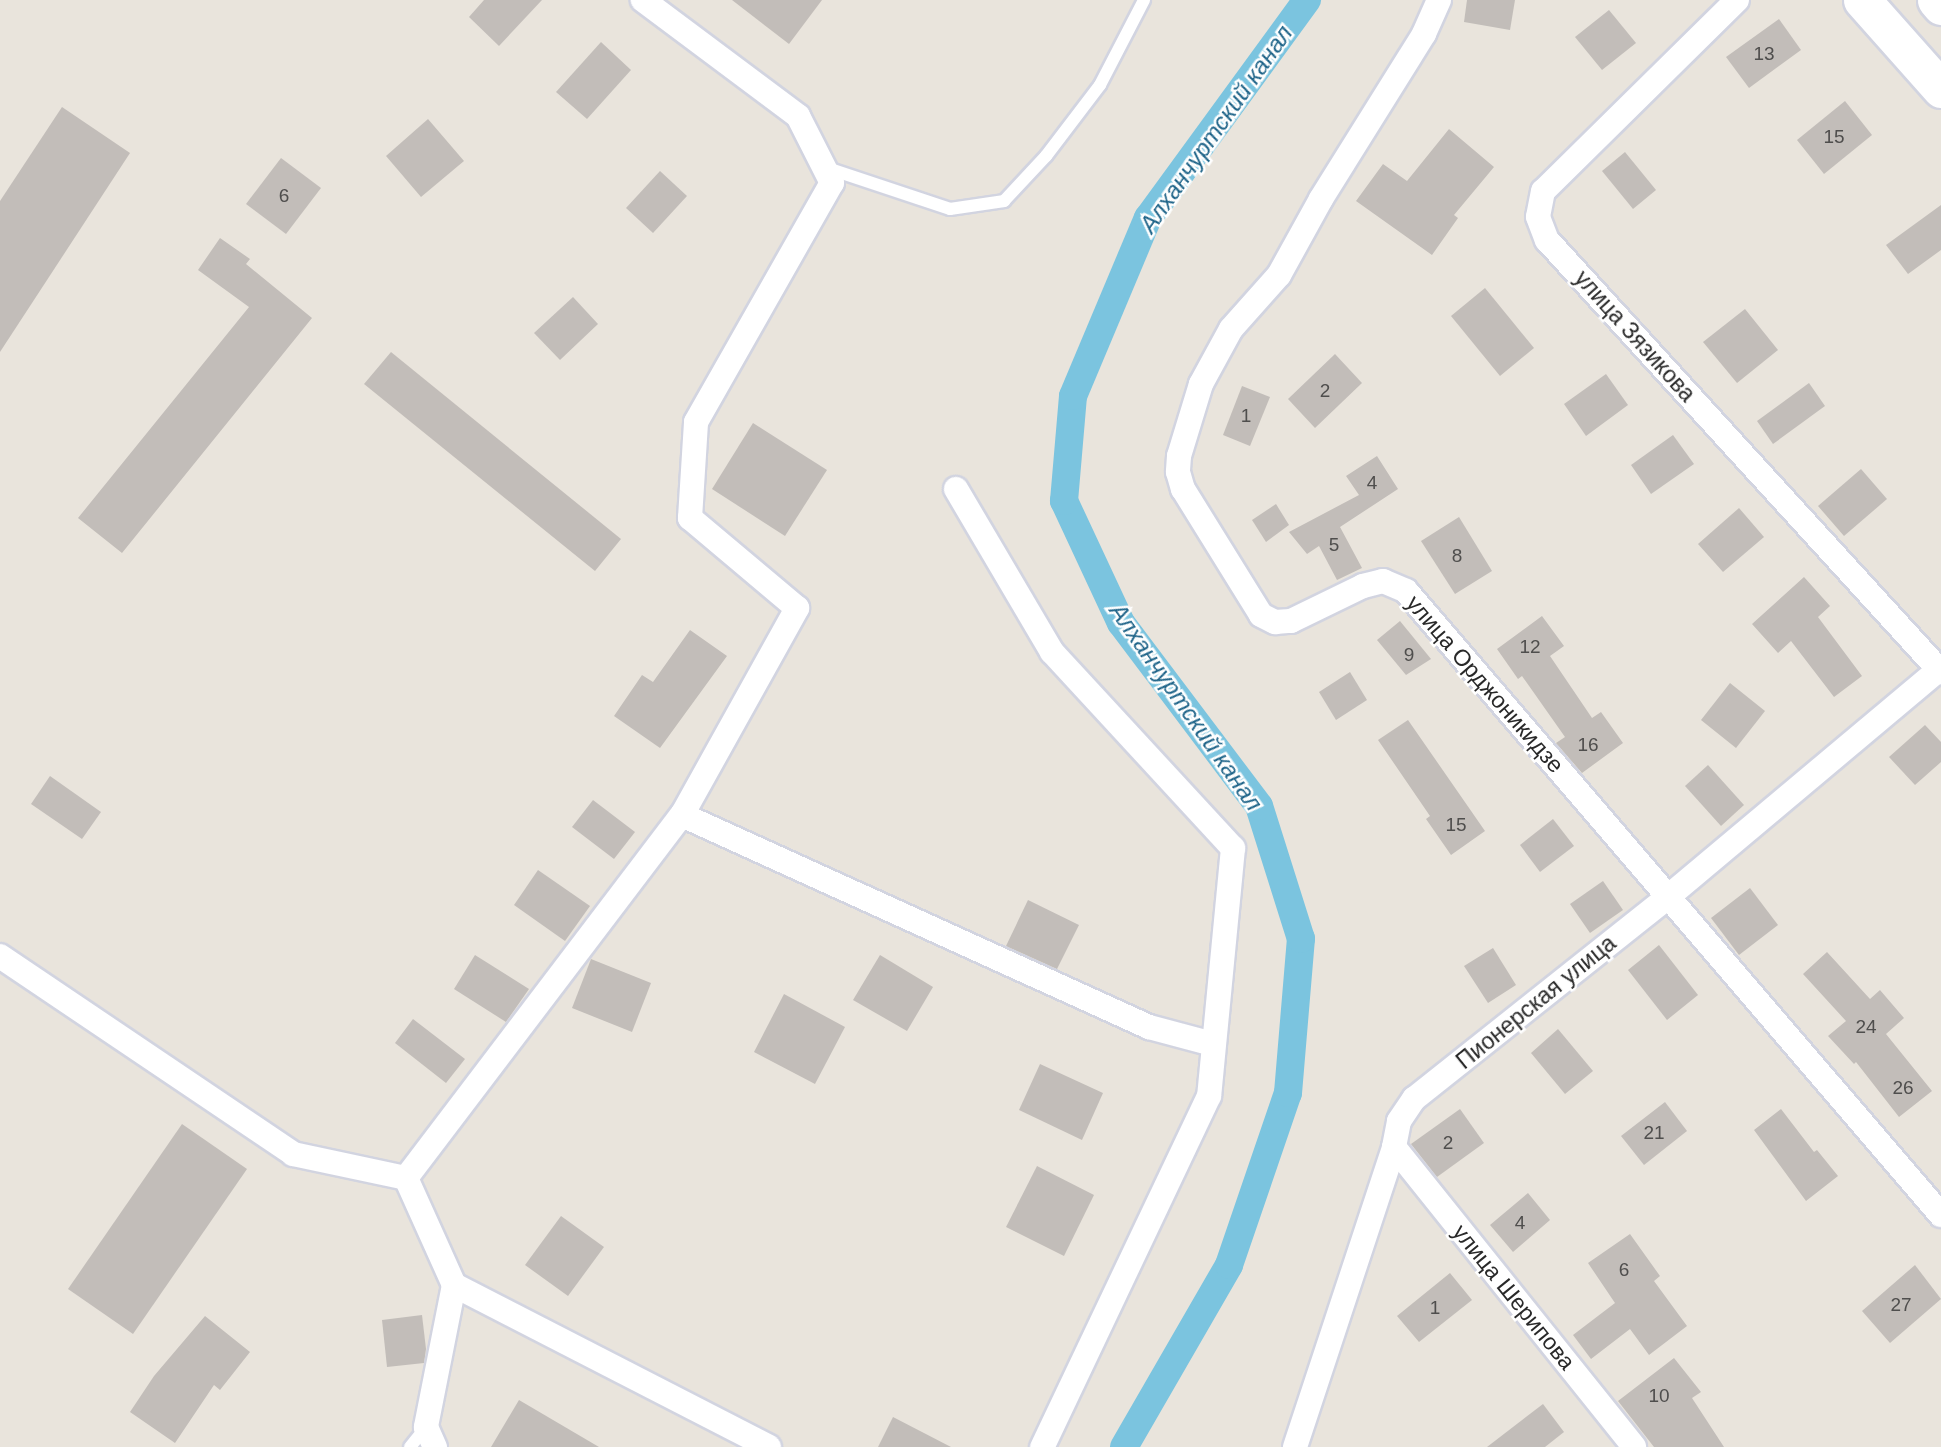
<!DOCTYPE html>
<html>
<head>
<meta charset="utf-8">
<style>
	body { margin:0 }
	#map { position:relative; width:1941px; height:1447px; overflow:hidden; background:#e9e4dc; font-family:Helvetica,sans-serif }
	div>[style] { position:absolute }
	.canal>* { height:28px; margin:-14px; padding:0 14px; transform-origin:14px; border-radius:14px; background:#7bc4df }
	.building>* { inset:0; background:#c2bdb9 }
	.roads { filter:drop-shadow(2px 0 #d2d4e0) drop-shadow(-2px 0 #d2d4e0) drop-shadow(0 2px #d2d4e0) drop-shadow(0 -2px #d2d4e0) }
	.service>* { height:12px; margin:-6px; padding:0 6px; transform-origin:6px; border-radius:6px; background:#fff }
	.minor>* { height:24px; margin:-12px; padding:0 12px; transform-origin:12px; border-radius:12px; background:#fff }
	.secondary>* { height:37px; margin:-18.5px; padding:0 18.5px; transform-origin:18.5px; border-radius:18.5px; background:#fff }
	span { translate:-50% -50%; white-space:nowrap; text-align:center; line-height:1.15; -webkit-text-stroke:5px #fff; paint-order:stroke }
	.number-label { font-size:19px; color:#4f4e4d }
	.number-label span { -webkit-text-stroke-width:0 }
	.street-label { font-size:23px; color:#292929 }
	.water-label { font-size:24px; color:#1d6388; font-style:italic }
</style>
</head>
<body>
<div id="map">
	<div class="canal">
		<i style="left:1124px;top:1447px;width:210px;rotate:-60deg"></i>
		<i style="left:1229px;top:1265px;width:182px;rotate:-71.1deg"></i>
		<i style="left:1288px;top:1093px;width:155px;rotate:-85.2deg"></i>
		<i style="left:1301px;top:939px;width:139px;rotate:-107.5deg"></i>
		<i style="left:1259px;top:806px;width:229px;rotate:-127deg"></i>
		<i style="left:1121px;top:623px;width:135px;rotate:-115deg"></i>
		<i style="left:1064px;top:501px;width:105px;rotate:-85.1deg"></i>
		<i style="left:1073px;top:396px;width:193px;rotate:-67.2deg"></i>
		<i style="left:1148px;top:218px;width:270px;rotate:-53.9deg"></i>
	</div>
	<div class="building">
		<i style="clip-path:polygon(484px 0,542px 0,499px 46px,469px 17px)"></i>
		<i style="clip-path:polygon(732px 0,822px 0,789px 44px)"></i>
		<i style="clip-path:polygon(1467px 0,1515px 0,1510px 30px,1464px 22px)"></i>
		<i style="clip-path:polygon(1609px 10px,1636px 43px,1602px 70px,1575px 37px)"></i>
		<i style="clip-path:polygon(1779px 19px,1801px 50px,1749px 88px,1726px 57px)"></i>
		<i style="clip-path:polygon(601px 42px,631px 70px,587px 119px,556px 92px)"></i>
		<i style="clip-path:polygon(1845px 101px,1872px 135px,1824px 174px,1797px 140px)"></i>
		<i style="clip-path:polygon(62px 107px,130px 153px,0 352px,0 201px)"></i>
		<i style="clip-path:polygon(428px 119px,464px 161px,421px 197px,386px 156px)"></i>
		<i style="clip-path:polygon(1449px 129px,1494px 167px,1454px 215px,1458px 218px,1432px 255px,1356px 201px,1383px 164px,1407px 181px)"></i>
		<i style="clip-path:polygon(1625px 152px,1656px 190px,1633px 209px,1602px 171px)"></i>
		<i style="clip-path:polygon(281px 158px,321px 188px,286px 234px,246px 204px)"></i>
		<i style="clip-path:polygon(660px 171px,687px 196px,653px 233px,626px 208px)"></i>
		<i style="clip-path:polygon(1941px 205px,1941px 250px,1908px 274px,1886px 245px)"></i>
		<i style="clip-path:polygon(220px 238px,250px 259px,246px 264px,312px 318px,122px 553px,78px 518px,249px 307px,198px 270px)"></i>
		<i style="clip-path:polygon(1485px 288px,1534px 348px,1500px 376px,1451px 316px)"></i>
		<i style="clip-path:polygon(573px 297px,598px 324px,560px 360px,534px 333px)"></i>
		<i style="clip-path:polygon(1745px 309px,1778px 350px,1737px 383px,1703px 342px)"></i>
		<i style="clip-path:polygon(391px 352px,621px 539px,595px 571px,364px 384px)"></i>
		<i style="clip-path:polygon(1335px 354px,1362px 383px,1315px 428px,1288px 399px)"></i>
		<i style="clip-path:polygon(1606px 374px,1628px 405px,1586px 436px,1564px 404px)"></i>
		<i style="clip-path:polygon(1809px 383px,1825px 406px,1773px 444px,1757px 421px)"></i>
		<i style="clip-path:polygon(1242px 386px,1270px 397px,1250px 446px,1223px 435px)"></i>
		<i style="clip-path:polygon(753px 423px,827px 470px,785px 536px,712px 489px)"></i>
		<i style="clip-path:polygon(1673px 435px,1694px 464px,1651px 494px,1631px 465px)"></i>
		<i style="clip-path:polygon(1377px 456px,1398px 489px,1340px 527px,1362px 568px,1337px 580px,1319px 546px,1307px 554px,1289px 532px,1359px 495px,1346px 476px)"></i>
		<i style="clip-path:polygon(1861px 469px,1887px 499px,1844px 536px,1818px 506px)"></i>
		<i style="clip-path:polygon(1276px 504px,1289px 525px,1266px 542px,1252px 520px)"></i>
		<i style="clip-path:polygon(1739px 508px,1764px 537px,1723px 572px,1698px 544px)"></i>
		<i style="clip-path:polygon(1459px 517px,1492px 571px,1455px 594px,1421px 541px)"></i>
		<i style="clip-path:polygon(1804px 577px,1830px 606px,1818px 617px,1862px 676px,1834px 697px,1791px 641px,1778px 653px,1752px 624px)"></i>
		<i style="clip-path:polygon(1542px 616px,1564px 646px,1550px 656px,1592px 718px,1601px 712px,1623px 743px,1582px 773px,1556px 743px,1565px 737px,1522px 676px,1518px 679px,1497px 649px)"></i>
		<i style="clip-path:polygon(1400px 621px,1431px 659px,1406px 675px,1377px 640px)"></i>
		<i style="clip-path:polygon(690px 630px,727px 656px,660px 748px,614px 716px,642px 675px,653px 682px)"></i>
		<i style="clip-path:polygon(1350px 672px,1367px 700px,1336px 720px,1319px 692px)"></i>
		<i style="clip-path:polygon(1730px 683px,1765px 711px,1736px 748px,1701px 720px)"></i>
		<i style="clip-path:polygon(1408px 720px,1485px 831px,1451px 855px,1426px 819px,1430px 816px,1378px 740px)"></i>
		<i style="clip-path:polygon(1925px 725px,1941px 742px,1941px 762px,1915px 785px,1889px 757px)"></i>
		<i style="clip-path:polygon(1708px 765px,1744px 805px,1721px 826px,1685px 786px)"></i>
		<i style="clip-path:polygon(50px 776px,101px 812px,82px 839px,31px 804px)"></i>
		<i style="clip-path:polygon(593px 800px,635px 832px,614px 859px,572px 827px)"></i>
		<i style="clip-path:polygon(1553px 819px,1574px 846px,1540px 872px,1520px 845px)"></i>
		<i style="clip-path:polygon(538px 870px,590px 906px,565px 941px,514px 905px)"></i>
		<i style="clip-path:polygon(1603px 881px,1623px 910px,1590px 933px,1570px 904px)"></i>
		<i style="clip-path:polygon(1750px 888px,1778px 925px,1739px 955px,1711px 918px)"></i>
		<i style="clip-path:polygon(1028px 900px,1079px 925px,1057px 969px,1006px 946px)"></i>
		<i style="clip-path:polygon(1659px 945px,1698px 995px,1667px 1020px,1628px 970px)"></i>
		<i style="clip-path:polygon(1493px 948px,1516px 985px,1488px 1003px,1464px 966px)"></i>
		<i style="clip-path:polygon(1827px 952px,1870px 999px,1880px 990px,1904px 1018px,1886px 1034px,1932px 1091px,1899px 1117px,1856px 1062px,1854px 1064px,1828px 1036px,1846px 1021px,1803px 974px)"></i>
		<i style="clip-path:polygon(475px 955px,529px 989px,506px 1022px,454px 989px)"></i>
		<i style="clip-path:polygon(880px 955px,933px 987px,907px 1031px,853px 1000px)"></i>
		<i style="clip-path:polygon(591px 959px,651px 983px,632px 1032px,572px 1008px)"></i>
		<i style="clip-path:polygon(784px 994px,845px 1027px,815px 1084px,754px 1052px)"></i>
		<i style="clip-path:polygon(413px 1019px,465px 1059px,446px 1083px,395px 1043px)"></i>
		<i style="clip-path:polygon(1558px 1029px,1593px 1071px,1565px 1094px,1531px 1053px)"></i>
		<i style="clip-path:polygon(1040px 1064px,1103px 1093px,1082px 1140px,1019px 1110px)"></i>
		<i style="clip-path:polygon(1665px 1102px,1687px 1131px,1644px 1165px,1621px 1136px)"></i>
		<i style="clip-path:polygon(1460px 1109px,1484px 1143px,1437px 1177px,1411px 1144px)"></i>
		<i style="clip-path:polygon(1781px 1109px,1814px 1152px,1817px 1150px,1838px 1176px,1806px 1201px,1754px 1130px)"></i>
		<i style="clip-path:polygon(182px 1124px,247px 1169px,133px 1334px,68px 1289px)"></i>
		<i style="clip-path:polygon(1037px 1166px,1094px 1195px,1064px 1256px,1006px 1227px)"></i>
		<i style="clip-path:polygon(1528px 1193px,1550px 1220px,1513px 1252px,1490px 1225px)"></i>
		<i style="clip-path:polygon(561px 1216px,604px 1247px,568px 1296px,525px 1265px)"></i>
		<i style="clip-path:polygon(1630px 1234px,1660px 1276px,1654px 1281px,1687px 1326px,1649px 1355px,1630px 1329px,1591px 1359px,1573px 1335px,1615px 1303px,1588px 1263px)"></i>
		<i style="clip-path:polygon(1915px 1265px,1941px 1299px,1890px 1343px,1862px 1311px)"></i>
		<i style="clip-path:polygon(1450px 1273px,1472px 1300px,1419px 1342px,1397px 1316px)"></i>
		<i style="clip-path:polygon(422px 1315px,426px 1349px,424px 1363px,387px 1367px,382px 1320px)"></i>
		<i style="clip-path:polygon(205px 1316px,250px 1352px,220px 1390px,214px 1385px,175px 1443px,130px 1412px,154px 1376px)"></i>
		<i style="clip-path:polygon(1674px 1358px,1701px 1392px,1692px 1398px,1724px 1447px,1654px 1447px,1618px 1401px)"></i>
		<i style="clip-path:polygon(519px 1400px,599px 1447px,491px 1447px)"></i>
		<i style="clip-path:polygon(1543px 1404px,1564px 1432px,1545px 1447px,1487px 1447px)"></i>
		<i style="clip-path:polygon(893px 1417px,951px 1447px,878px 1447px)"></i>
	</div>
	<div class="roads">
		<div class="service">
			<i style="left:824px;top:167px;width:133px;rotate:18.4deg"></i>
			<i style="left:950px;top:209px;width:55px;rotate:-8.4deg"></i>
			<i style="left:1004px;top:201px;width:62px;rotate:-47deg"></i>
			<i style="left:1046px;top:156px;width:89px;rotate:-52.7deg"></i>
			<i style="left:1100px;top:85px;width:96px;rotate:-62.6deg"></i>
			<i style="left:410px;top:1447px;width:26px;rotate:-51deg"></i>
		</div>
		<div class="minor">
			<i style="left:1439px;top:0;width:37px;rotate:114deg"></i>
			<i style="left:1424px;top:34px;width:195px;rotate:122deg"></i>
			<i style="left:1321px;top:199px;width:87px;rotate:118.9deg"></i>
			<i style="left:1279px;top:275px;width:72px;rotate:131.6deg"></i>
			<i style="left:1231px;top:329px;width:63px;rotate:118.6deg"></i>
			<i style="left:1201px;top:384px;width:75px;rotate:107deg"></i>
			<i style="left:1179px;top:456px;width:16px;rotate:94deg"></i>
			<i style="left:1178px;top:472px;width:18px;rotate:74deg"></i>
			<i style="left:1183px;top:489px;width:148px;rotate:58.2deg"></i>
			<i style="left:1261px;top:615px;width:16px;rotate:27deg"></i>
			<i style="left:1275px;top:622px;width:16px;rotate:-4deg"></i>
			<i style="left:1291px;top:621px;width:80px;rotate:-25.9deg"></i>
			<i style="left:1363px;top:586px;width:21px;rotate:-14deg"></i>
			<i style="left:1383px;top:581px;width:25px;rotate:23deg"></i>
			<i style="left:1406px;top:591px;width:822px;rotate:49.39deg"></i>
			<i style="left:1737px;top:0;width:272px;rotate:135.4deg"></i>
			<i style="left:1543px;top:191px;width:26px;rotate:101deg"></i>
			<i style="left:1538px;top:217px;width:25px;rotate:69deg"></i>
			<i style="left:1547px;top:240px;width:585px;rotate:47.63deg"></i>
			<i style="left:956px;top:489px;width:189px;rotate:59.5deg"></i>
			<i style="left:1052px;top:652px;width:267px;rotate:47.3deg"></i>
			<i style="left:1233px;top:848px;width:249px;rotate:95.5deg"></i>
			<i style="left:1209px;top:1096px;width:389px;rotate:115.4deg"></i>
			<i style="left:682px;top:815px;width:513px;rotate:24.42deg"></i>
			<i style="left:1149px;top:1027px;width:66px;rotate:14.9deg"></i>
			<i style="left:0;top:956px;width:354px;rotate:34deg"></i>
			<i style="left:293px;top:1154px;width:116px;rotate:12deg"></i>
			<i style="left:406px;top:1178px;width:117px;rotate:65.8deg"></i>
			<i style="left:454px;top:1285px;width:145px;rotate:101.2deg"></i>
			<i style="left:426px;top:1427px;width:22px;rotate:66deg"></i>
			<i style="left:1394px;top:1147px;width:384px;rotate:51.3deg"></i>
			<i style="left:406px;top:1178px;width:456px;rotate:-52.8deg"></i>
			<i style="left:682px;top:815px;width:237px;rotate:-60.9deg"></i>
			<i style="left:797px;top:608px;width:140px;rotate:-139.9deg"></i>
			<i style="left:690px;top:518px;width:96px;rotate:-86.4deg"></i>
			<i style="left:696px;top:422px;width:275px;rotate:-60.4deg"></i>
			<i style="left:832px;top:183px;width:75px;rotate:-116.9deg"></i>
			<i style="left:798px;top:116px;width:194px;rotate:-143.2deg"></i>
			<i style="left:454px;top:1285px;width:354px;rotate:27.2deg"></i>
			<i style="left:1295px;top:1447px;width:316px;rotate:-71.7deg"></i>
			<i style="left:1394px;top:1147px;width:26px;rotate:-79deg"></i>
			<i style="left:1399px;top:1121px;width:27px;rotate:-56deg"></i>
			<i style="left:1414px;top:1099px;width:326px;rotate:-38.5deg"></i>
			<i style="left:1669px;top:896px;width:355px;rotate:-40deg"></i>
		</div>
		<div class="secondary">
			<i style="left:1862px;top:0;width:119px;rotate:48.4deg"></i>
			<i style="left:1936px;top:0;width:8px;rotate:50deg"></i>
		</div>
	</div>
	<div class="number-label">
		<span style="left:1764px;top:54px">13</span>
		<span style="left:1834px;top:137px">15</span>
		<span style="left:284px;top:196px">6</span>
		<span style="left:1325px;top:391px">2</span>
		<span style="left:1246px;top:416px">1</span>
		<span style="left:1372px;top:483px">4</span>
		<span style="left:1334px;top:545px">5</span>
		<span style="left:1457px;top:556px">8</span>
		<span style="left:1530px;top:647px">12</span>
		<span style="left:1409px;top:655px">9</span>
		<span style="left:1588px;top:745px">16</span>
		<span style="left:1456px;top:825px">15</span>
		<span style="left:1866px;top:1027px">24</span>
		<span style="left:1903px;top:1088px">26</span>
		<span style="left:1654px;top:1133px">21</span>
		<span style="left:1448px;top:1143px">2</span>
		<span style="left:1520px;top:1223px">4</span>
		<span style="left:1624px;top:1270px">6</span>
		<span style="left:1901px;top:1305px">27</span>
		<span style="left:1435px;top:1308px">1</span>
		<span style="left:1659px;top:1396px">10</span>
	</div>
	<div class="street-label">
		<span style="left:1635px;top:336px;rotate:48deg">улица Зязикова</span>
		<span style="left:1485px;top:684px;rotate:49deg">улица Орджоникидзе</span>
		<span style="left:1536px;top:1002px;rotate:-39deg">Пионерская улица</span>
		<span style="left:1514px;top:1297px;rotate:51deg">улица Шерипова</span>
	</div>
	<div class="water-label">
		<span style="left:1216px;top:129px;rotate:-55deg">Алханчуртский канал</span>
		<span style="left:1186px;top:707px;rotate:55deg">Алханчуртский канал</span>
	</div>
</div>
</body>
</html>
